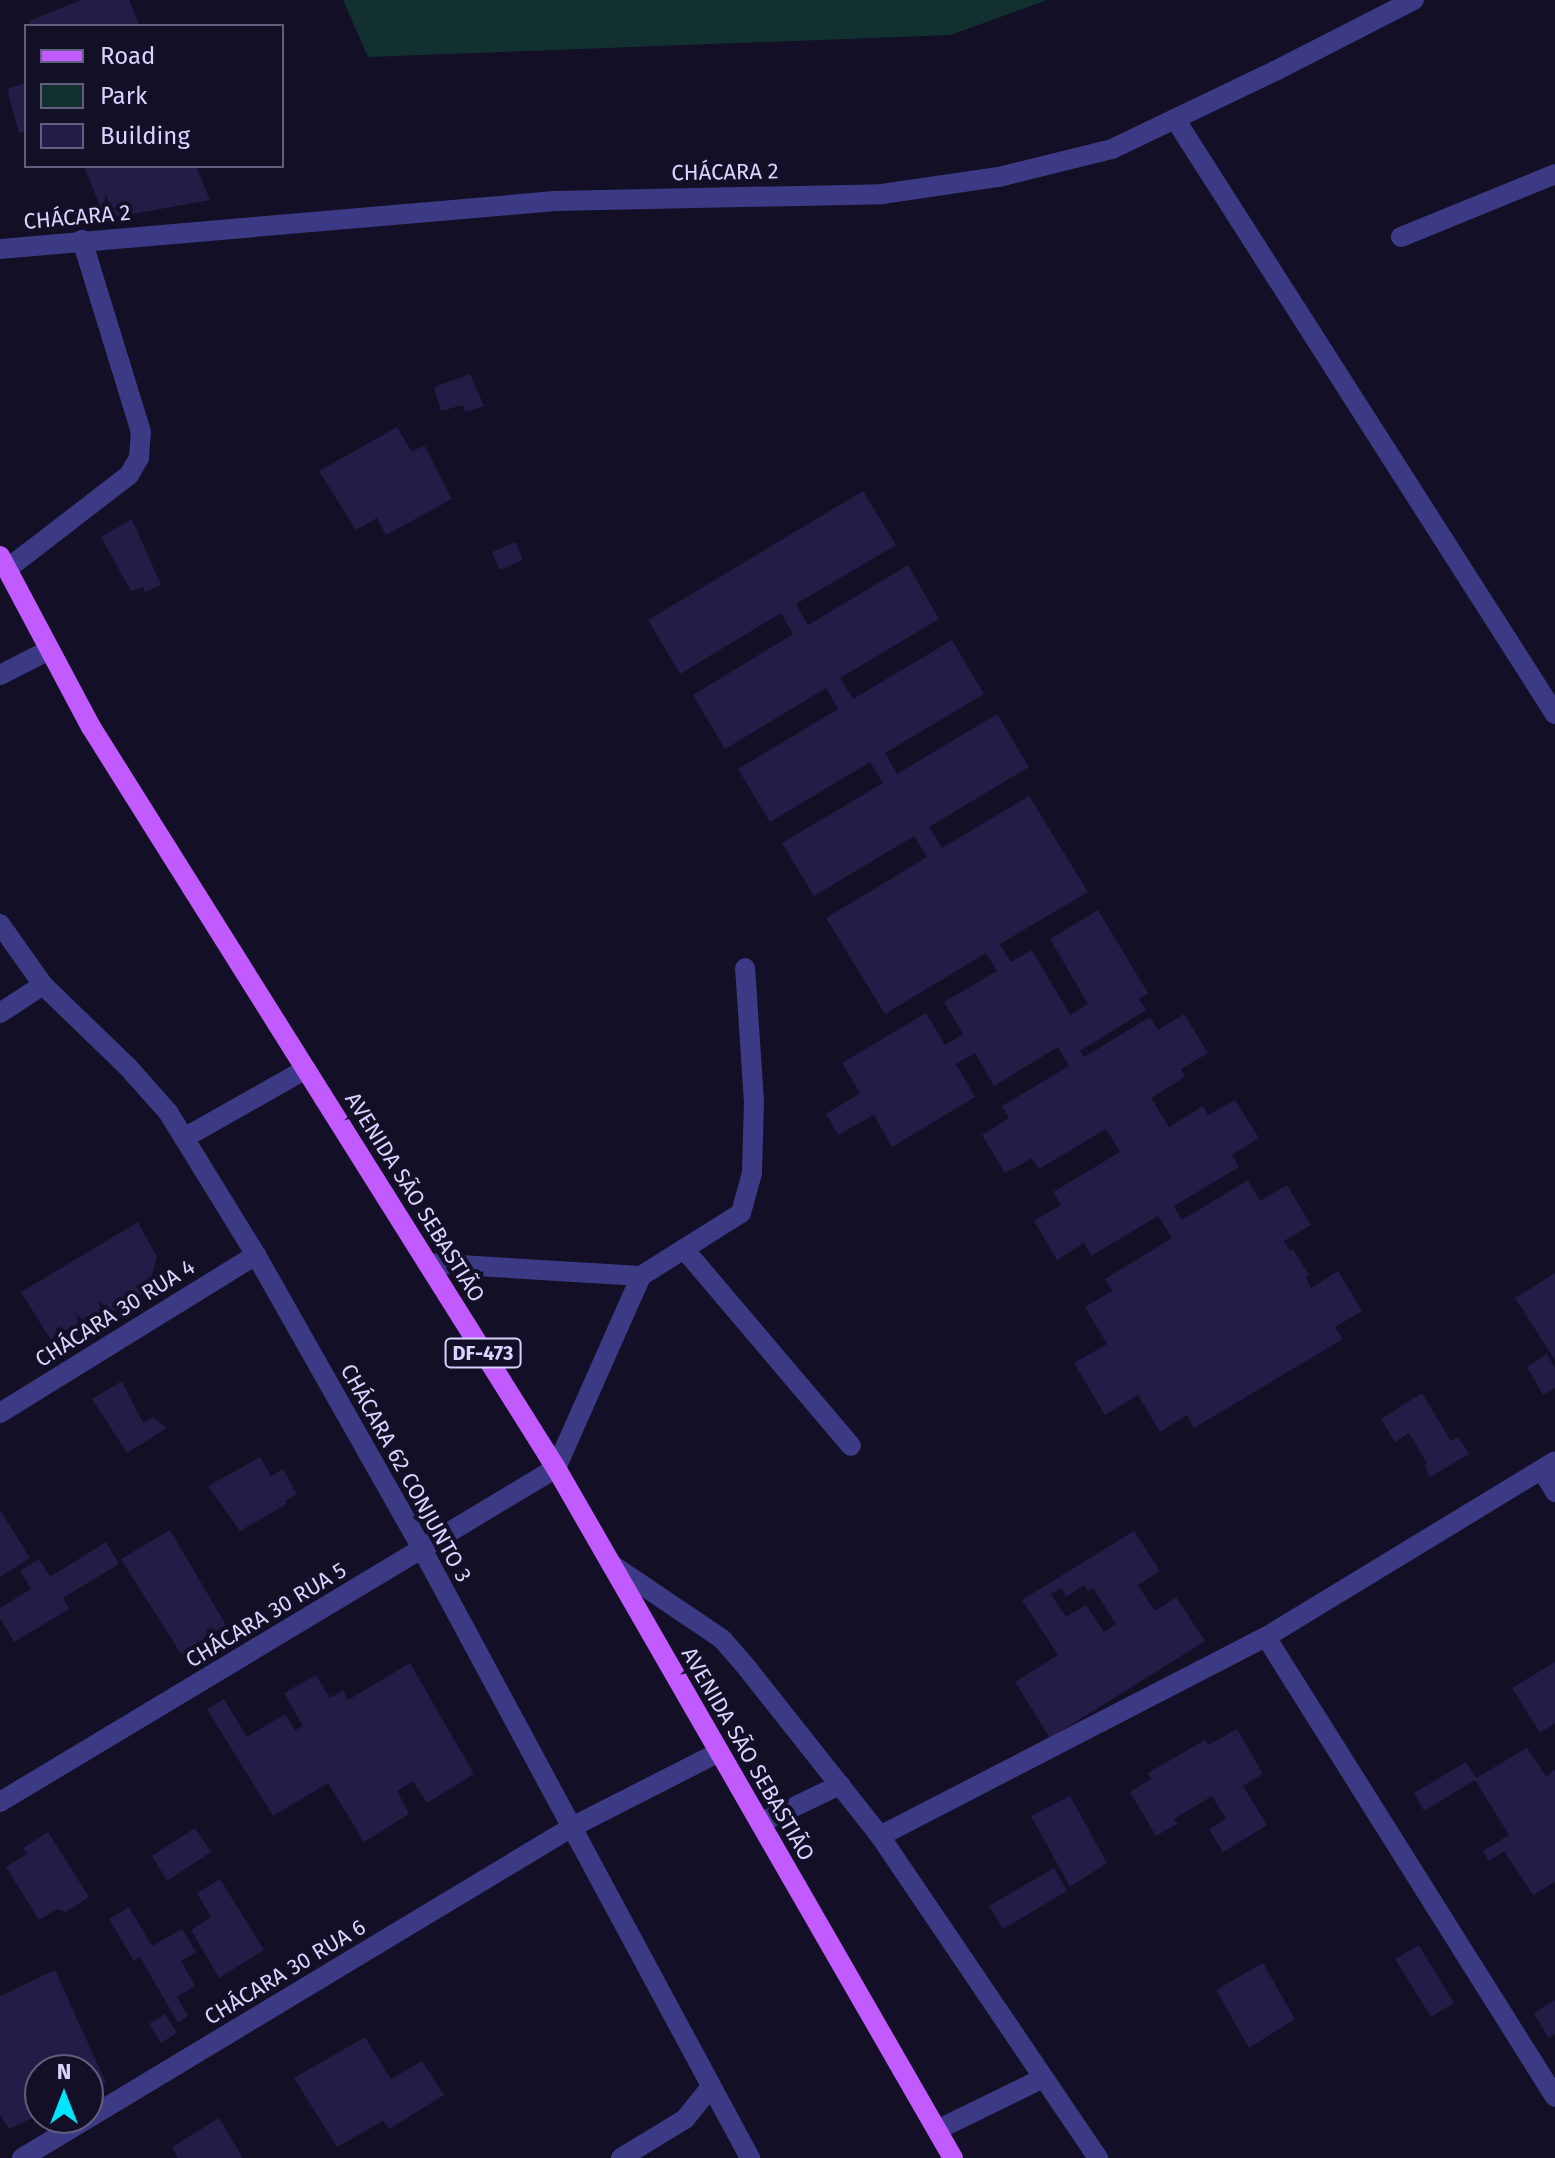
<!DOCTYPE html>
<html>
<head>
<meta charset="utf-8">
<style>
	body { margin:0 }
	#map { position:relative; width:1555px; height:2158px; overflow:hidden; background:#130f26; font-family:"Fira Sans",sans-serif }
	div>[style] { position:absolute }
	.green>* { inset:0; background:#12302f }
	.building>* { inset:0; background:#241b47 }
	.lane>* { height:20px; margin:-10px; padding:0 10px; transform-origin:10px; border-radius:10px; background:#3d3a85 }
	.street>* { height:20px; margin:-10px; padding:0 10px; transform-origin:10px; border-radius:10px; background:#3d3a85 }
	.primary>* { height:20px; margin:-10px; padding:0 10px; transform-origin:10px; border-radius:10px; background:#c25bff }
	span { translate:-50% -50%; white-space:nowrap; text-align:center; line-height:1.15; -webkit-text-stroke:8px #130f26; paint-order:stroke }
	.shield-label span { padding:2px 6px; background:#130f26; border:2px solid; border-radius:6px; -webkit-text-stroke-width:0 }
	.shield-label { font-size:20px; color:#d9d4ff; font-weight:700 }
	.street-label { font-size:22px; color:#d9d4ff }
	.legend { position:absolute; left:24px; top:24px; width:260px; height:144px; box-sizing:border-box; background:#130f26; border:2px solid #625e7d; margin:0; padding:10px 14px; list-style:none; font-size:24px; color:#d9d4ff }
	.legend li { display:flex; align-items:center; gap:16px; height:40px }
	.legend b { width:40px; border:2px solid #625e7d }
	.north { position:absolute; left:24px; top:2054px; width:80px; height:80px; box-sizing:border-box; background:#130f26; border:2px solid #625e7d; border-radius:50%; rotate:0deg; font-size:22px; font-weight:700; line-height:32px; text-align:center; color:#d9d4ff }
	.north::after { content:''; display:block; margin:auto; width:28px; height:36px; background:#00e5ff; clip-path:polygon(50% 0,100% 100%,50% 72%,0 100%) }
</style>
</head>
<body>
<div id="map">
	<div class="green">
		<i style="clip-path:polygon(343px 0,1047px 0,951px 35px,368px 57px)"></i>
	</div>
	<div class="building">
		<i style="clip-path:polygon(81px 0,129px 0,140px 26px,31px 26px,29px 21px)"></i>
		<i style="clip-path:polygon(26px 83px,26px 131px,19px 133px,8px 93px,9px 88px)"></i>
		<i style="clip-path:polygon(84px 166px,196px 166px,210px 200px,105px 219px)"></i>
		<i style="clip-path:polygon(470px 374px,484px 406px,465px 412px,463px 405px,441px 411px,434px 387px)"></i>
		<i style="clip-path:polygon(397px 427px,411px 451px,425px 446px,452px 499px,386px 535px,377px 518px,356px 530px,319px 471px)"></i>
		<i style="clip-path:polygon(863px 491px,896px 545px,796px 604px,808px 625px,908px 565px,939px 619px,840px 678px,853px 699px,952px 640px,984px 694px,885px 753px,897px 774px,997px 714px,1029px 767px,929px 827px,942px 848px,1029px 796px,1088px 892px,1000px 944px,1002px 948px,1011px 962px,1032px 950px,1070px 1015px,1088px 1004px,1050px 939px,1098px 910px,1148px 993px,1139px 999px,1146px 1010px,1080px 1051px,1084px 1057px,1150px 1017px,1158px 1030px,1184px 1014px,1208px 1053px,1181px 1069px,1185px 1077px,1151px 1098px,1169px 1127px,1203px 1106px,1208px 1115px,1235px 1100px,1259px 1138px,1232px 1155px,1239px 1167px,1174px 1206px,1182px 1220px,1248px 1180px,1260px 1201px,1287px 1185px,1311px 1225px,1284px 1241px,1290px 1251px,1293px 1249px,1309px 1275px,1306px 1277px,1311px 1288px,1338px 1271px,1362px 1311px,1335px 1327px,1343px 1339px,1194px 1428px,1187px 1415px,1160px 1432px,1138px 1395px,1105px 1415px,1074px 1363px,1107px 1344px,1085px 1307px,1112px 1291px,1105px 1279px,1172px 1238px,1158px 1216px,1091px 1256px,1084px 1243px,1057px 1260px,1034px 1221px,1061px 1205px,1053px 1192px,1120px 1152px,1106px 1129px,1039px 1169px,1032px 1158px,1005px 1173px,982px 1135px,1009px 1118px,1002px 1106px,1069px 1066px,1058px 1047px,994px 1086px,975px 1053px,956px 1064px,975px 1097px,892px 1147px,874px 1115px,838px 1135px,826px 1114px,860px 1093px,842px 1063px,926px 1013px,945px 1045px,963px 1034px,944px 1002px,997px 971px,986px 953px,885px 1014px,826px 918px,927px 857px,914px 836px,814px 896px,782px 843px,883px 783px,870px 762px,770px 822px,738px 769px,838px 709px,826px 688px,725px 749px,693px 695px,793px 634px,781px 613px,680px 674px,648px 620px)"></i>
		<i style="clip-path:polygon(132px 519px,161px 585px,145px 592px,143px 587px,131px 591px,101px 537px)"></i>
		<i style="clip-path:polygon(516px 542px,523px 560px,500px 570px,492px 552px)"></i>
		<i style="clip-path:polygon(138px 1222px,157px 1257px,148px 1291px,55px 1347px,21px 1292px)"></i>
		<i style="clip-path:polygon(1555px 1273px,1555px 1360px,1515px 1298px)"></i>
		<i style="clip-path:polygon(1547px 1354px,1555px 1368px,1555px 1388px,1543px 1395px,1527px 1367px)"></i>
		<i style="clip-path:polygon(122px 1381px,143px 1423px,153px 1417px,167px 1428px,127px 1453px,92px 1399px)"></i>
		<i style="clip-path:polygon(1422px 1393px,1451px 1441px,1458px 1437px,1469px 1454px,1430px 1477px,1424px 1465px,1427px 1463px,1409px 1433px,1395px 1442px,1381px 1419px)"></i>
		<i style="clip-path:polygon(260px 1457px,271px 1476px,283px 1469px,297px 1494px,285px 1501px,287px 1504px,240px 1531px,208px 1486px)"></i>
		<i style="clip-path:polygon(0 1510px,30px 1558px,0 1577px)"></i>
		<i style="clip-path:polygon(170px 1530px,226px 1625px,181px 1654px,121px 1559px)"></i>
		<i style="clip-path:polygon(evenodd,1134px 1531px,1160px 1571px,1138px 1585px,1155px 1611px,1176px 1597px,1205px 1641px,1050px 1738px,1015px 1682px,1058px 1655px,1022px 1600px,1134px 1531px,1084px 1585px,1088px 1591px,1093px 1588px,1116px 1624px,1104px 1632px,1086px 1605px,1066px 1617px,1051px 1594px,1061px 1588px,1066px 1597px,1084px 1585px)"></i>
		<i style="clip-path:polygon(106px 1542px,119px 1564px,63px 1598px,69px 1609px,14px 1642px,0 1618px,0 1608px,31px 1589px,20px 1571px,39px 1559px,50px 1577px)"></i>
		<i style="clip-path:polygon(1555px 1662px,1555px 1723px,1540px 1733px,1512px 1688px)"></i>
		<i style="clip-path:polygon(410px 1663px,474px 1774px,427px 1803px,413px 1781px,397px 1791px,409px 1814px,364px 1842px,328px 1783px,273px 1816px,207px 1709px,224px 1699px,247px 1737px,285px 1714px,295px 1730px,303px 1726px,284px 1693px,316px 1675px,330px 1698px,343px 1690px,348px 1700px)"></i>
		<i style="clip-path:polygon(1237px 1729px,1263px 1774px,1243px 1786px,1267px 1825px,1223px 1852px,1209px 1829px,1226px 1819px,1212px 1796px,1174px 1819px,1177px 1824px,1156px 1836px,1130px 1792px,1151px 1779px,1148px 1773px,1205px 1740px,1208px 1745px)"></i>
		<i style="clip-path:polygon(1527px 1748px,1546px 1776px,1555px 1770px,1555px 1882px,1533px 1895px,1504px 1851px,1489px 1861px,1483px 1851px,1509px 1835px,1475px 1780px,1424px 1811px,1414px 1793px,1466px 1762px,1476px 1778px)"></i>
		<i style="clip-path:polygon(1070px 1796px,1107px 1863px,1070px 1887px,1031px 1816px)"></i>
		<i style="clip-path:polygon(195px 1828px,211px 1852px,167px 1881px,152px 1856px)"></i>
		<i style="clip-path:polygon(48px 1832px,89px 1897px,66px 1912px,57px 1909px,39px 1920px,6px 1867px,27px 1854px,23px 1848px)"></i>
		<i style="clip-path:polygon(1054px 1868px,1067px 1891px,1003px 1929px,989px 1906px)"></i>
		<i style="clip-path:polygon(220px 1879px,264px 1950px,219px 1978px,191px 1930px,211px 1917px,197px 1893px)"></i>
		<i style="clip-path:polygon(129px 1907px,152px 1946px,182px 1929px,196px 1952px,181px 1961px,195px 1986px,177px 1997px,188px 2016px,178px 2023px,140px 1957px,134px 1961px,109px 1919px)"></i>
		<i style="clip-path:polygon(1419px 1945px,1454px 2003px,1431px 2017px,1395px 1959px)"></i>
		<i style="clip-path:polygon(1263px 1963px,1295px 2019px,1249px 2048px,1216px 1990px)"></i>
		<i style="clip-path:polygon(55px 1970px,106px 2083px,88px 2091px,88px 2070px,40px 2070px,40px 2114px,9px 2129px,0 2115px,0 1996px)"></i>
		<i style="clip-path:polygon(1555px 2000px,1555px 2034px,1548px 2038px,1534px 2013px)"></i>
		<i style="clip-path:polygon(165px 2014px,177px 2033px,161px 2043px,149px 2024px)"></i>
		<i style="clip-path:polygon(365px 2037px,391px 2079px,422px 2061px,444px 2095px,389px 2129px,383px 2121px,337px 2147px,294px 2078px)"></i>
		<i style="clip-path:polygon(219px 2118px,243px 2158px,178px 2158px,172px 2147px)"></i>
	</div>
	<div class="lane">
		<i style="left:684px;top:1249px;width:258px;rotate:49.7deg"></i>
		<i style="left:427px;top:1263px;width:214px;rotate:3.5deg"></i>
		<i style="left:641px;top:1276px;width:118px;rotate:-32.2deg"></i>
		<i style="left:741px;top:1213px;width:41px;rotate:-74.6deg"></i>
		<i style="left:752px;top:1173px;width:71px;rotate:-88.4deg"></i>
		<i style="left:754px;top:1102px;width:134px;rotate:-93.8deg"></i>
		<i style="left:556px;top:1468px;width:210px;rotate:-66.1deg"></i>
	</div>
	<div class="street">
		<i style="left:1175px;top:119px;width:706px;rotate:57.44deg"></i>
		<i style="left:1401px;top:237px;width:166px;rotate:-22.2deg"></i>
		<i style="left:0;top:249px;width:557px;rotate:-4.94deg"></i>
		<i style="left:555px;top:201px;width:327px;rotate:-1.2deg"></i>
		<i style="left:882px;top:194px;width:118px;rotate:-8.3deg"></i>
		<i style="left:999px;top:177px;width:116px;rotate:-13.9deg"></i>
		<i style="left:1112px;top:149px;width:181px;rotate:-25.6deg"></i>
		<i style="left:1275px;top:71px;width:156px;rotate:-27.1deg"></i>
		<i style="left:7px;top:569px;width:154px;rotate:-37.6deg"></i>
		<i style="left:129px;top:475px;width:20px;rotate:-60deg"></i>
		<i style="left:139px;top:458px;width:26px;rotate:-86deg"></i>
		<i style="left:141px;top:432px;width:201px;rotate:-107.1deg"></i>
		<i style="left:0;top:675px;width:55px;rotate:-27deg"></i>
		<i style="left:0;top:924px;width:75px;rotate:54.8deg"></i>
		<i style="left:43px;top:985px;width:117px;rotate:44deg"></i>
		<i style="left:127px;top:1066px;width:62px;rotate:48.3deg"></i>
		<i style="left:168px;top:1112px;width:168px;rotate:58.4deg"></i>
		<i style="left:256px;top:1255px;width:338px;rotate:60.5deg"></i>
		<i style="left:422px;top:1549px;width:692px;rotate:61.69deg"></i>
		<i style="left:0;top:1013px;width:51px;rotate:-33.1deg"></i>
		<i style="left:184px;top:1138px;width:140px;rotate:-29.5deg"></i>
		<i style="left:0;top:1413px;width:301px;rotate:-31.7deg"></i>
		<i style="left:1542px;top:1470px;width:26px;rotate:59deg"></i>
		<i style="left:611px;top:1564px;width:134px;rotate:34deg"></i>
		<i style="left:722px;top:1639px;width:38px;rotate:49deg"></i>
		<i style="left:747px;top:1668px;width:214px;rotate:51.6deg"></i>
		<i style="left:880px;top:1836px;width:389px;rotate:55.9deg"></i>
		<i style="left:1266px;top:1637px;width:543px;rotate:57.86deg"></i>
		<i style="left:0;top:1802px;width:649px;rotate:-30.99deg"></i>
		<i style="left:760px;top:1823px;width:89px;rotate:-25.4deg"></i>
		<i style="left:880px;top:1836px;width:434px;rotate:-27.3deg"></i>
		<i style="left:1266px;top:1637px;width:338px;rotate:-31.3deg"></i>
		<i style="left:937px;top:2130px;width:118px;rotate:-26.1deg"></i>
		<i style="left:22px;top:2158px;width:642px;rotate:-31.04deg"></i>
		<i style="left:572px;top:1827px;width:165px;rotate:-27deg"></i>
		<i style="left:621px;top:2158px;width:75px;rotate:-31.4deg"></i>
		<i style="left:685px;top:2119px;width:40px;rotate:-51deg"></i>
	</div>
	<div class="primary">
		<i style="left:0;top:556px;width:194px;rotate:62deg"></i>
		<i style="left:91px;top:727px;width:875px;rotate:57.89deg"></i>
		<i style="left:556px;top:1468px;width:796px;rotate:60.09deg"></i>
	</div>
	<div class="shield-label">
		<span style="left:483px;top:1353px">DF-473</span>
	</div>
	<div class="street-label">
		<span style="left:725px;top:172px;rotate:-1deg">CHÁCARA 2</span>
		<span style="left:77px;top:217px;rotate:-5deg">CHÁCARA 2</span>
		<span style="left:415px;top:1197px;rotate:58deg">AVENIDA SÃO SEBASTIÃO</span>
		<span style="left:115px;top:1313px;rotate:-32deg">CHÁCARA 30 RUA 4</span>
		<span style="left:406px;top:1473px;rotate:61deg">CHÁCARA 62 CONJUNTO 3</span>
		<span style="left:266px;top:1615px;rotate:-31deg">CHÁCARA 30 RUA 5</span>
		<span style="left:748px;top:1754px;rotate:60deg">AVENIDA SÃO SEBASTIÃO</span>
		<span style="left:285px;top:1972px;rotate:-31deg">CHÁCARA 30 RUA 6</span>
	</div>
	<ul class="legend">
	<li><b style="height:10px;background:#c25bff"></b>Road</li>
	<li><b style="height:22px;background:#12302f"></b>Park</li>
	<li><b style="height:22px;background:#241b47"></b>Building</li>
	</ul>
	<div class="north">N</div>
</div>
</body>
</html>
